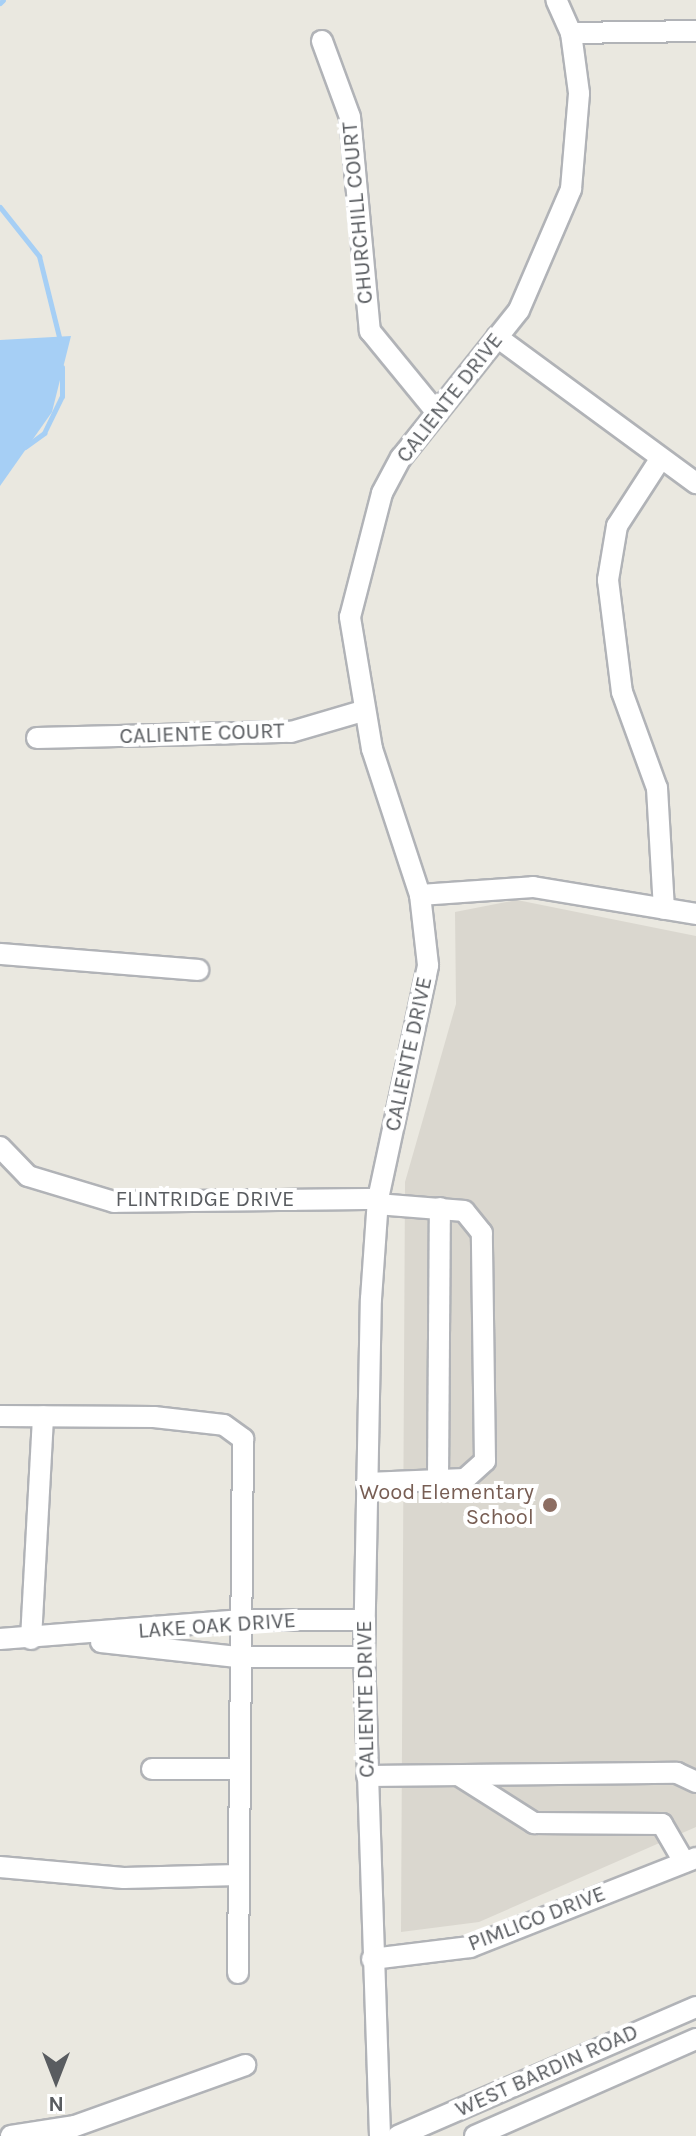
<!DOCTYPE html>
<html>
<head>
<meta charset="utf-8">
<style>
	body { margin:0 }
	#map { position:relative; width:696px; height:2136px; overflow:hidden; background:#eae8e0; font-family:Karla,sans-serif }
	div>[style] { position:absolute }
	.education>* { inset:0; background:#dad7cf }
	.water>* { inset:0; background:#a6cff5 }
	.stream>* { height:5px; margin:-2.5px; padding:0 2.5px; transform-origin:2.5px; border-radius:2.5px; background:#a6cff5 }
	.roads { filter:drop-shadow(2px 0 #b1b3b7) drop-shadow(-2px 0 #b1b3b7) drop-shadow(0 2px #b1b3b7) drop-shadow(0 -2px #b1b3b7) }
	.minor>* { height:20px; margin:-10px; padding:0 10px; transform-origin:10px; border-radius:10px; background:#fff }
	.dots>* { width:22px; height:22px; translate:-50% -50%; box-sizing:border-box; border:4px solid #fff; border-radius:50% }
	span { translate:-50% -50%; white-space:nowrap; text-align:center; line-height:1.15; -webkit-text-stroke:8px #fff; paint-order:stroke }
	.street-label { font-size:22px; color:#595c60 }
	.education-label { font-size:22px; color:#785e54 }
	.right { translate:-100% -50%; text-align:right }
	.north { position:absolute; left:16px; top:2040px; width:80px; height:80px; -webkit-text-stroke:6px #fff; paint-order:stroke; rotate:180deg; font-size:22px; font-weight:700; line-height:32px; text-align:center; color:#595c60 }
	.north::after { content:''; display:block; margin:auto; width:28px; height:36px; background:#595c60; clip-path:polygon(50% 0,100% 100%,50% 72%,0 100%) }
</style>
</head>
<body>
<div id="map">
	<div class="education">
		<i style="clip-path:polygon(517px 900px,696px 936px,696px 1827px,479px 1922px,401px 1932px,405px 1182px,456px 1004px,455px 912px)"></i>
	</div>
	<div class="water">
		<i style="clip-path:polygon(71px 336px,52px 412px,0 486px,0 340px)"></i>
	</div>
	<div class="stream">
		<i style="left:0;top:3px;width:4px;rotate:-45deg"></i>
		<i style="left:0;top:207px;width:63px;rotate:51.5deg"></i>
		<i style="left:39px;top:256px;width:88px;rotate:76.1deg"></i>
		<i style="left:25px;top:447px;width:24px;rotate:-36deg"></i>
		<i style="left:44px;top:433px;width:41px;rotate:-64.1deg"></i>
		<i style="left:62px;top:396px;width:29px;rotate:-90deg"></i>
	</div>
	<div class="roads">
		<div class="minor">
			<i style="left:571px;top:33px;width:125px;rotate:-0.9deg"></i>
			<i style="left:322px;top:41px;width:81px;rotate:69.8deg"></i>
			<i style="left:350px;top:117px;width:215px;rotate:84.7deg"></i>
			<i style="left:370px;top:331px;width:106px;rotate:50.7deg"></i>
			<i style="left:497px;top:337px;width:247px;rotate:36.3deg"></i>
			<i style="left:659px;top:461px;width:77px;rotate:122.9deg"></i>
			<i style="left:617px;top:526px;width:55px;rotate:99.5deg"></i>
			<i style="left:608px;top:580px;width:113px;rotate:82.9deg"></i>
			<i style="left:622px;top:692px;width:102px;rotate:70deg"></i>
			<i style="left:657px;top:788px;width:121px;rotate:86.7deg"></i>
			<i style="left:37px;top:738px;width:254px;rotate:-1.4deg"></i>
			<i style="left:291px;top:732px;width:75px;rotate:-16.3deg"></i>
			<i style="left:420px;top:895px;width:113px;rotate:-4deg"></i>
			<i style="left:533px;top:887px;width:165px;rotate:9.4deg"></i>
			<i style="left:0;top:954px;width:199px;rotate:4.6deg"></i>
			<i style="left:0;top:1147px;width:40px;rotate:46deg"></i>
			<i style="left:28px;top:1176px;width:90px;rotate:16.8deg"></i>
			<i style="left:114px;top:1202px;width:264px;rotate:-0.7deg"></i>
			<i style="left:0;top:1416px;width:154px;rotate:0.4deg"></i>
			<i style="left:154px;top:1417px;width:70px;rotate:6.5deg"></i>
			<i style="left:224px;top:1425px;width:24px;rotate:36deg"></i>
			<i style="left:243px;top:1439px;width:534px;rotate:90.54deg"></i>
			<i style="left:438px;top:1479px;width:271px;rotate:-89.6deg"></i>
			<i style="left:367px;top:1483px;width:98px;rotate:-2.3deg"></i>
			<i style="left:465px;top:1479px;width:27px;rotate:-42deg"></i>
			<i style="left:485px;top:1461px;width:228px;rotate:-90.8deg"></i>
			<i style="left:482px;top:1233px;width:28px;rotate:-129deg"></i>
			<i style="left:464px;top:1211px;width:87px;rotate:-175.4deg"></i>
			<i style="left:0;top:1639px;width:240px;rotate:-4.5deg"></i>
			<i style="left:239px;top:1620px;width:126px"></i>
			<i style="left:31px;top:1639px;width:223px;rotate:-86.9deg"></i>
			<i style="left:101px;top:1642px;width:137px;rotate:6.3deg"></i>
			<i style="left:237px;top:1657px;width:127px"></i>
			<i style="left:152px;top:1769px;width:86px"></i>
			<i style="left:367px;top:1776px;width:310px;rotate:-0.6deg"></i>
			<i style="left:677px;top:1773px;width:21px;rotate:25deg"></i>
			<i style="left:460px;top:1776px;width:88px;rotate:32.4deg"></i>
			<i style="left:534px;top:1823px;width:128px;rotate:0.4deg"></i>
			<i style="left:662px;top:1824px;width:44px;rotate:59.9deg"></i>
			<i style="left:0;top:1867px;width:124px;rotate:5.1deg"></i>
			<i style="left:124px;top:1878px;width:114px;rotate:-1.5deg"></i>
			<i style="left:372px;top:1959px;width:99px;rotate:-7deg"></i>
			<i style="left:470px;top:1947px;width:243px;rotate:-21.5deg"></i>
			<i style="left:11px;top:2136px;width:65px;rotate:-8.9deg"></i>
			<i style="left:75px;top:2126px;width:181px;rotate:-19.7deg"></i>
			<i style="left:380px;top:2136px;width:479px;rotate:-91.9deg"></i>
			<i style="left:364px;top:1657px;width:358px;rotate:-88.9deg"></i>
			<i style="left:371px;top:1299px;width:100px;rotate:-86deg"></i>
			<i style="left:378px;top:1199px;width:239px;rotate:-77.9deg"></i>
			<i style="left:428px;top:965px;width:70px;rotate:-96.5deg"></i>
			<i style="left:420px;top:895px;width:154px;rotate:-108.2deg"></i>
			<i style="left:372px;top:749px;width:134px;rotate:-99.5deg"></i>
			<i style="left:350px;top:617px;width:128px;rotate:-75.5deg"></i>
			<i style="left:382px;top:493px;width:40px;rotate:-62deg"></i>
			<i style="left:401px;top:458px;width:189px;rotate:-51.4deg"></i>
			<i style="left:519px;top:310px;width:132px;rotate:-66.7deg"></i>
			<i style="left:571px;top:189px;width:96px;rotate:-85.2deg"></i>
			<i style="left:579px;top:93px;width:61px;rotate:-97.6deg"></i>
			<i style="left:571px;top:33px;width:36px;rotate:-114deg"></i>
			<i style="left:398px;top:2136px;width:325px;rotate:-23.4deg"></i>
			<i style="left:475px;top:2136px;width:241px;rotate:-23.7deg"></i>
		</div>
	</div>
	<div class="dots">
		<i style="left:550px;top:1505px;background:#8d6e63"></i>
	</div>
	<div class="street-label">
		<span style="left:358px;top:213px;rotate:-95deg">CHURCHILL COURT</span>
		<span style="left:450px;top:398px;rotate:-52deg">CALIENTE DRIVE</span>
		<span style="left:202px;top:734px;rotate:-2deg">CALIENTE COURT</span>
		<span style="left:409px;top:1054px;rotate:-78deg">CALIENTE DRIVE</span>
		<span style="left:205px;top:1200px">FLINTRIDGE DRIVE</span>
		<span style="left:217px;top:1626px;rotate:-4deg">LAKE OAK DRIVE</span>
		<span style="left:366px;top:1699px;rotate:-91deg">CALIENTE DRIVE</span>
		<span style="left:537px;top:1919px;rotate:-21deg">PIMLICO DRIVE</span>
		<span style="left:547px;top:2071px;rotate:-24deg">WEST BARDIN ROAD</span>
	</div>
	<div class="education-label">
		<span class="right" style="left:534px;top:1505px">Wood Elementary<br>School</span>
	</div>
	<div class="north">N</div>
</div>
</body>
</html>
